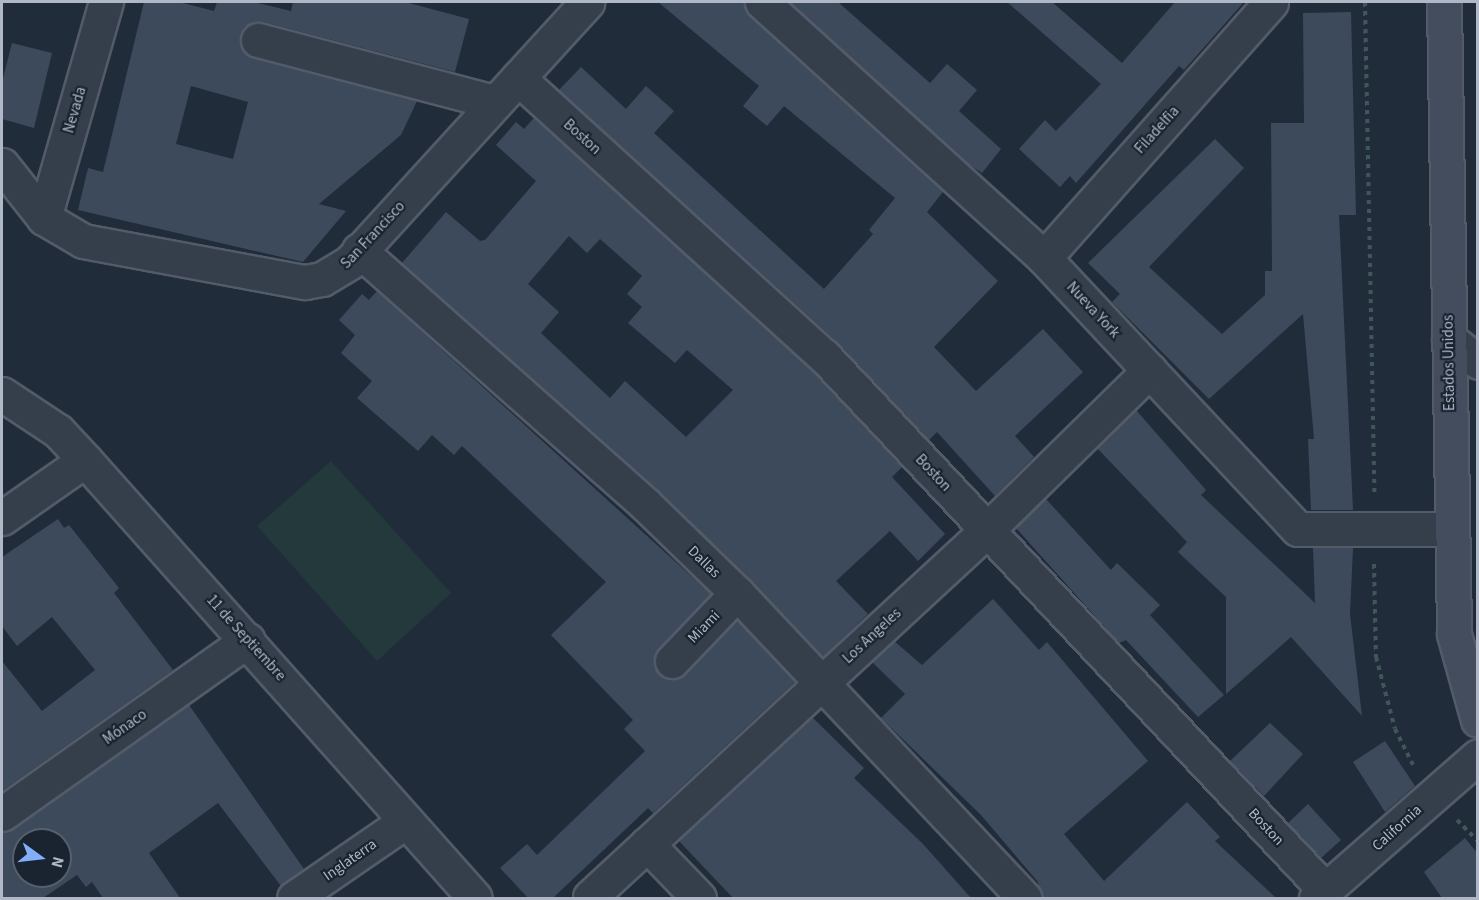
<!DOCTYPE html>
<html>
<head>
<meta charset="utf-8">
<style>
	body { margin:0 }
	#map { position:relative; width:1479px; height:900px; overflow:hidden; background:#212c3b; font-family:"Source Sans 3",sans-serif }
	div>[style] { position:absolute }
	.green>* { inset:0; background:#23393c }
	.building>* { inset:0; background:#3d4a5b }
	.path>* { height:4px; margin-top:-2px; transform-origin:0; background:repeating-linear-gradient(90deg,#415659 0 4.5px,transparent 0 9px) }
	.roads { filter:drop-shadow(2px 0 #535b69) drop-shadow(-2px 0 #535b69) drop-shadow(0 2px #535b69) drop-shadow(0 -2px #535b69) }
	.minor>* { height:33px; margin:-16.5px; padding:0 16.5px; transform-origin:16.5px; border-radius:16.5px; background:#353e4b }
	.secondary>* { height:33px; margin:-16.5px; padding:0 16.5px; transform-origin:16.5px; border-radius:16.5px; background:#434d5e }
	span { translate:-50% -50%; white-space:nowrap; text-align:center; line-height:1.15; -webkit-text-stroke:4.5px #1a2330; paint-order:stroke }
	.street-label { font-size:15px; color:#b0b8c7 }
	.frame { position:absolute; inset:0; border:3px solid #b0b8c7; pointer-events:none }
	.north { position:absolute; left:12px; top:828px; width:60px; height:60px; box-sizing:border-box; background:#1a2330; border:2px solid #565f6c; border-radius:50%; rotate:105deg; font-size:16px; font-weight:700; line-height:24px; text-align:center; color:#b0b8c7 }
	.north::after { content:''; display:block; margin:auto; width:21px; height:27px; background:#82aefa; clip-path:polygon(50% 0,100% 100%,50% 72%,0 100%) }
</style>
</head>
<body>
<div id="map">
	<div class="green">
		<i style="clip-path:polygon(331px 461px,451px 593px,377px 661px,257px 526px)"></i>
	</div>
	<div class="building">
		<i style="clip-path:polygon(evenodd,144px 2px,179px 2px,214px 11px,217px 2px,254px 2px,291px 11px,293px 2px,405px 2px,469px 19px,455px 72px,263px 22px,244px 27px,240px 44px,253px 58px,417px 101px,401px 135px,319px 204px,346px 211px,303px 262px,78px 210px,88px 168px,103px 172px,144px 2px,191px 86px,248px 102px,233px 159px,176px 144px,191px 86px)"></i>
		<i style="clip-path:polygon(658px 2px,744px 2px,749px 16px,943px 192px,927px 212px,998px 281px,934px 347px,976px 391px,1043px 329px,1083px 372px,1015px 436px,1034px 457px,995px 496px,937px 432px,929px 440px,837px 342px,559px 90px,581px 67px,626px 109px,646px 86px,674px 111px,654px 133px,824px 289px,873px 234px,869px 230px,895px 198px,784px 106px,767px 126px,743px 106px,759px 86px)"></i>
		<i style="clip-path:polygon(789px 2px,838px 2px,930px 83px,947px 64px,977px 90px,959px 111px,1001px 149px,982px 173px,967px 163px)"></i>
		<i style="clip-path:polygon(1007px 2px,1052px 2px,1122px 63px,1175px 2px,1244px 2px,1184px 70px,1179px 66px,1076px 183px,1070px 176px,1060px 187px,1019px 149px,1045px 120px,1056px 131px,1101px 84px)"></i>
		<i style="clip-path:polygon(1351px 12px,1356px 215px,1339px 215px,1353px 510px,1311px 510px,1308px 439px,1314px 439px,1303px 314px,1209px 399px,1112px 302px,1120px 294px,1088px 263px,1215px 139px,1244px 168px,1149px 267px,1222px 334px,1265px 295px,1265px 271px,1272px 271px,1271px 123px,1304px 123px,1303px 13px)"></i>
		<i style="clip-path:polygon(12px 43px,52px 53px,34px 128px,2px 119px,2px 82px)"></i>
		<i style="clip-path:polygon(evenodd,534px 118px,811px 369px,902px 467px,892px 477px,945px 534px,918px 561px,890px 531px,836px 581px,868px 614px,823px 657px,658px 490px,402px 263px,446px 212px,480px 241px,485px 240px,536px 181px,496px 145px,516px 122px,524px 129px,534px 118px,569px 236px,587px 253px,600px 239px,642px 276px,627px 294px,642px 307px,628px 323px,675px 363px,687px 350px,733px 390px,686px 437px,625px 381px,610px 398px,541px 333px,559px 312px,528px 284px,569px 236px)"></i>
		<i style="clip-path:polygon(377px 291px,711px 594px,658px 649px,654px 666px,660px 675px,668px 679px,685px 674px,737px 620px,795px 682px,653px 813px,648px 808px,553px 898px,528px 898px,500px 868px,527px 844px,537px 855px,645px 751px,624px 729px,633px 720px,551px 635px,606px 582px,462px 446px,454px 455px,432px 435px,418px 451px,357px 398px,372px 381px,341px 353px,355px 335px,339px 320px,362px 294px,369px 300px)"></i>
		<i style="clip-path:polygon(1136px 410px,1206px 490px,1201px 495px,1315px 603px,1313px 548px,1353px 548px,1350px 614px,1362px 716px,1291px 637px,1226px 694px,1226px 597px,1178px 552px,1187px 542px,1097px 448px)"></i>
		<i style="clip-path:polygon(1046px 499px,1111px 570px,1117px 563px,1160px 605px,1150px 615px,1224px 695px,1198px 717px,1126px 640px,1119px 643px,1016px 528px)"></i>
		<i style="clip-path:polygon(58px 519px,64px 528px,69px 525px,119px 588px,114px 593px,173px 670px,2px 791px,2px 661px,42px 711px,95px 670px,52px 617px,17px 646px,2px 626px,2px 557px)"></i>
		<i style="clip-path:polygon(993px 599px,1039px 650px,1047px 642px,1148px 761px,1064px 834px,1104px 881px,1187px 802px,1220px 837px,1215px 841px,1276px 898px,1042px 898px,1038px 882px,981px 815px,881px 718px,905px 694px,872px 662px,894px 641px,922px 665px)"></i>
		<i style="clip-path:polygon(evenodd,189px 705px,304px 869px,281px 886px,218px 803px,149px 853px,180px 898px,103px 898px,92px 882px,86px 887px,77px 875px,43px 898px,2px 898px,2px 832px,13px 829px,189px 705px,24px 840px,60px 840px,60px 876px,24px 876px,24px 840px)"></i>
		<i style="clip-path:polygon(812px 717px,864px 768px,854px 778px,923px 844px,971px 898px,733px 898px,679px 841px)"></i>
		<i style="clip-path:polygon(1270px 723px,1303px 754px,1264px 796px,1230px 761px)"></i>
		<i style="clip-path:polygon(1385px 741px,1415px 786px,1385px 812px,1353px 762px)"></i>
		<i style="clip-path:polygon(1308px 804px,1341px 840px,1321px 858px,1288px 823px)"></i>
		<i style="clip-path:polygon(1465px 838px,1478px 854px,1478px 898px,1442px 898px,1424px 872px)"></i>
	</div>
	<div class="path">
		<i style="left:1365px;top:2px;width:491px;rotate:88.9deg"></i>
		<i style="left:1374px;top:564px;width:93px;rotate:88.8deg"></i>
		<i style="left:1376px;top:657px;width:74px;rotate:75.2deg"></i>
		<i style="left:1395px;top:729px;width:40px;rotate:63.4deg"></i>
		<i style="left:1457px;top:820px;width:30px;rotate:45deg"></i>
	</div>
	<div class="roads">
		<div class="minor">
			<i style="left:762px;top:2px;width:381px;rotate:42.2deg"></i>
			<i style="left:1044px;top:258px;width:371px;rotate:46.9deg"></i>
			<i style="left:1298px;top:529px;width:153px"></i>
			<i style="left:258px;top:40px;width:245px;rotate:14.7deg"></i>
			<i style="left:518px;top:78px;width:413px;rotate:42.3deg"></i>
			<i style="left:824px;top:356px;width:734px;rotate:46.82deg"></i>
			<i style="left:2px;top:165px;width:68px;rotate:51.6deg"></i>
			<i style="left:44px;top:218px;width:45px;rotate:30.5deg"></i>
			<i style="left:83px;top:241px;width:226px;rotate:10.5deg"></i>
			<i style="left:305px;top:282px;width:17px;rotate:-10deg"></i>
			<i style="left:322px;top:279px;width:33px;rotate:-31deg"></i>
			<i style="left:350px;top:262px;width:352px;rotate:-47.6deg"></i>
			<i style="left:44px;top:218px;width:225px;rotate:-74deg"></i>
			<i style="left:359px;top:250px;width:383px;rotate:41.6deg"></i>
			<i style="left:645px;top:504px;width:128px;rotate:44.1deg"></i>
			<i style="left:737px;top:593px;width:419px;rotate:46.7deg"></i>
			<i style="left:1044px;top:258px;width:342px;rotate:-48.4deg"></i>
			<i style="left:1449px;top:339px;width:37px;rotate:38deg"></i>
			<i style="left:2px;top:394px;width:67px;rotate:33.5deg"></i>
			<i style="left:58px;top:431px;width:40px;rotate:47deg"></i>
			<i style="left:85px;top:460px;width:586px;rotate:48.32deg"></i>
			<i style="left:2px;top:518px;width:101px;rotate:-34.9deg"></i>
			<i style="left:672px;top:661px;width:94px;rotate:-46.3deg"></i>
			<i style="left:2px;top:814px;width:301px;rotate:-35.3deg"></i>
			<i style="left:647px;top:844px;width:75px;rotate:46.1deg"></i>
			<i style="left:590px;top:897px;width:541px;rotate:-42.75deg"></i>
			<i style="left:987px;top:530px;width:228px;rotate:-44.5deg"></i>
			<i style="left:294px;top:898px;width:136px;rotate:-34.5deg"></i>
			<i style="left:1316px;top:898px;width:215px;rotate:-41.2deg"></i>
		</div>
		<div class="secondary">
			<i style="left:1444px;top:2px;width:632px;rotate:89.09deg"></i>
			<i style="left:1454px;top:634px;width:89px;rotate:74.4deg"></i>
		</div>
	</div>
	<div class="street-label">
		<span style="left:75px;top:110px;rotate:-74deg">Nevada</span>
		<span style="left:1157px;top:130px;rotate:-48deg">Filadelfia</span>
		<span style="left:582px;top:137px;rotate:42deg">Boston</span>
		<span style="left:373px;top:235px;rotate:-47deg">San Francisco</span>
		<span style="left:1093px;top:310px;rotate:47deg">Nueva York</span>
		<span style="left:1449px;top:363px;rotate:-91deg">Estados Unidos</span>
		<span style="left:933px;top:473px;rotate:47deg">Boston</span>
		<span style="left:704px;top:562px;rotate:44deg">Dallas</span>
		<span style="left:704px;top:627px;rotate:-46deg">Miami</span>
		<span style="left:872px;top:636px;rotate:-43deg">Los Angeles</span>
		<span style="left:246px;top:638px;rotate:48deg">11 de Septiembre</span>
		<span style="left:125px;top:727px;rotate:-35deg">Mónaco</span>
		<span style="left:1266px;top:827px;rotate:47deg">Boston</span>
		<span style="left:1397px;top:828px;rotate:-42deg">California</span>
		<span style="left:350px;top:860px;rotate:-35deg">Inglaterra</span>
	</div>
	<div class="frame"></div>
	<div class="north">N</div>
</div>
</body>
</html>
